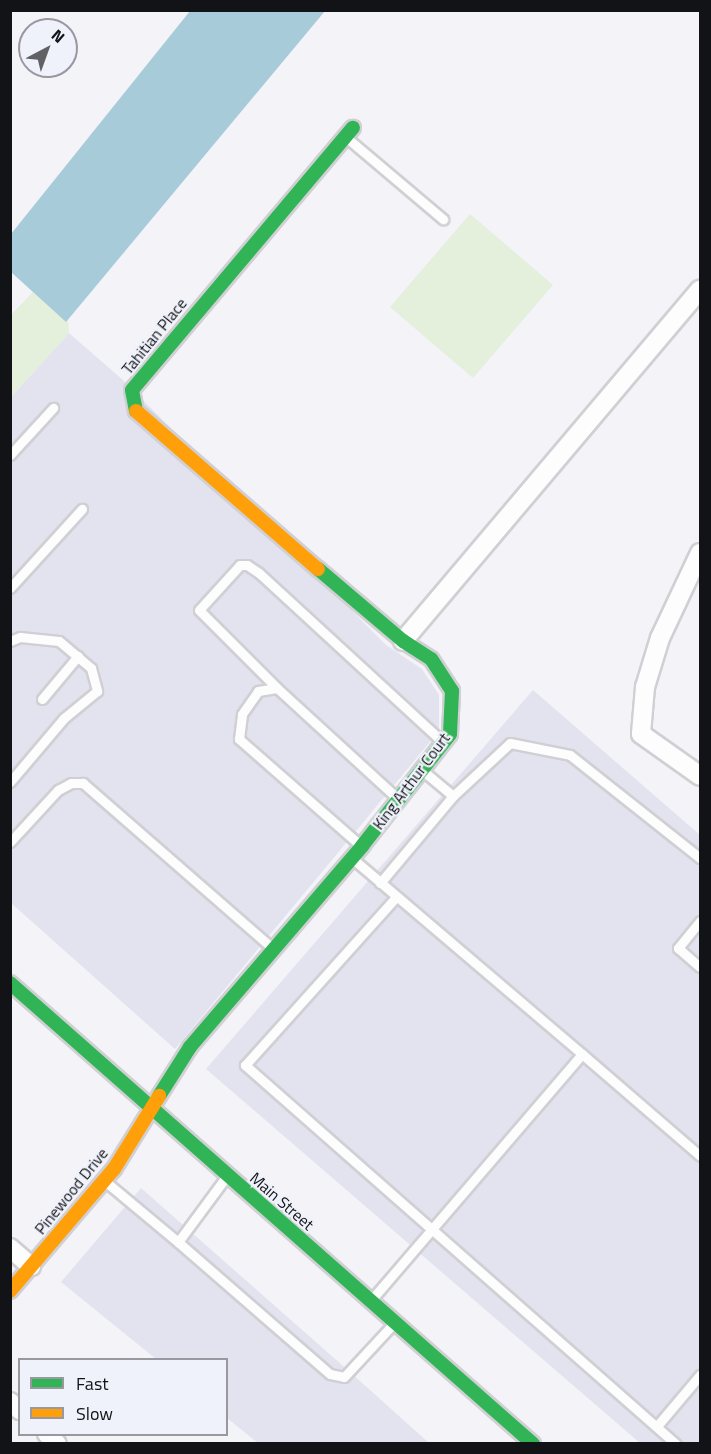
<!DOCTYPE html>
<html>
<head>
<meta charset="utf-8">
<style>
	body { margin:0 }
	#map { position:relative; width:711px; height:1454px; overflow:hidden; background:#f3f3f8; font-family:"Titillium Web",sans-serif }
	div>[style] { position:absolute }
	.built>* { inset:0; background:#e2e3ef }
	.green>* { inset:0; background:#e4efdc }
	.water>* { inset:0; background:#a7cbd9 }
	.roads { filter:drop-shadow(2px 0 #d0d0d4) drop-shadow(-2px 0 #d0d0d4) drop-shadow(0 2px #d0d0d4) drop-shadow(0 -2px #d0d0d4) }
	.lane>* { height:9px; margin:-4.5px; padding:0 4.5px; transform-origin:4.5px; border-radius:4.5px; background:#fdfdfe }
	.street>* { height:18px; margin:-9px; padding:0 9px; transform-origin:9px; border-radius:9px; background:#fdfdfe }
	.fast>* { height:14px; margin:-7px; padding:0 7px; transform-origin:7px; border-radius:7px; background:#30b455 }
	.slow>* { height:14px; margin:-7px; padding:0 7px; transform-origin:7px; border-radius:7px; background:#ff9f0a }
	span { translate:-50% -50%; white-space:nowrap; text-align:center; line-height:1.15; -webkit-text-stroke:4.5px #f0f2fb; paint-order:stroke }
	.street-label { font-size:16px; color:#121316 }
	.frame { position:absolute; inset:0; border:12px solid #121316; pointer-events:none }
	.legend { position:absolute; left:18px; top:1358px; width:210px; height:78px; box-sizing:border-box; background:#f0f2fb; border:2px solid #97999f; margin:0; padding:8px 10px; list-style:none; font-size:18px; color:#121316 }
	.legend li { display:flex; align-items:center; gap:12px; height:30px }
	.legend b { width:30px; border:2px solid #97999f }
	.north { position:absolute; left:18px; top:18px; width:60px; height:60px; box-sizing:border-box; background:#f0f2fb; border:2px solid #97999f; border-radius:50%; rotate:41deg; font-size:16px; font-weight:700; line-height:24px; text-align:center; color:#121316 }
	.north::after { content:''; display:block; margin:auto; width:21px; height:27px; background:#616165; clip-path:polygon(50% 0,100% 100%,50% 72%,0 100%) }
</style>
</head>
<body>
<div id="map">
	<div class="built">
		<i style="clip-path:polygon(69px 333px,124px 381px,386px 645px,422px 669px,439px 695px,439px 731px,175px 1049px,11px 903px,11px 397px)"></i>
		<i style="clip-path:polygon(533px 690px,700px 835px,700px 1443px,640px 1443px,206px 1069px)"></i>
		<i style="clip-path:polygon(141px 1188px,351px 1373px,429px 1443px,258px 1443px,227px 1418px,226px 1360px,156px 1359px,61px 1282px)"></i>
	</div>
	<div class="green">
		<i style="clip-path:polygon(470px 214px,553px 285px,473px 378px,390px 307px)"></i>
		<i style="clip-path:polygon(33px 292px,66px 322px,68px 319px,69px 333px,11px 397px,11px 315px)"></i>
	</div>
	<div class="water">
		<i style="clip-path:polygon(190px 11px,325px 11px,66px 322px,11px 272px,11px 234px)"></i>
	</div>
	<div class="roads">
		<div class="lane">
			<i style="left:347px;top:138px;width:126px;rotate:40.2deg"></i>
			<i style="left:10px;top:455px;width:64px;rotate:-47.5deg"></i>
			<i style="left:10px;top:588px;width:107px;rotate:-47.7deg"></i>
			<i style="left:10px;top:641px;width:11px;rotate:-22deg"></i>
			<i style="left:20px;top:637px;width:39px;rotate:6deg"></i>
			<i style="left:59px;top:641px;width:42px;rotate:40.2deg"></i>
			<i style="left:91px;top:668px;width:24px;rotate:75deg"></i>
			<i style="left:97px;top:691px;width:43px;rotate:140.7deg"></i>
			<i style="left:64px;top:718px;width:84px;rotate:130.2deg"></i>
			<i style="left:277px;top:688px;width:110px;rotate:-135deg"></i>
			<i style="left:199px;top:610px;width:61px;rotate:-47.7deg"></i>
			<i style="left:240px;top:565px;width:7px"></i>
			<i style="left:247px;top:565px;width:14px;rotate:34deg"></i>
			<i style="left:259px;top:573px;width:248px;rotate:42.6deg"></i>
			<i style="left:42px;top:699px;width:56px;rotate:-50.1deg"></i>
			<i style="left:453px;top:796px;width:78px;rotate:-42.9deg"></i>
			<i style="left:510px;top:743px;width:61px;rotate:11.3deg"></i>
			<i style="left:570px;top:755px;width:166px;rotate:38.4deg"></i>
			<i style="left:10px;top:842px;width:71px;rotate:-47.3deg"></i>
			<i style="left:58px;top:790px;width:15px;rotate:-28deg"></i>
			<i style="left:71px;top:783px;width:12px"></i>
			<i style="left:83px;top:783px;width:251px;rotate:41.1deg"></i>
			<i style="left:360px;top:845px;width:161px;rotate:-138.8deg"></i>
			<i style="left:239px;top:739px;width:25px;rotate:-83deg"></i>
			<i style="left:242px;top:714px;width:28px;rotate:-55deg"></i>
			<i style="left:258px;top:691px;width:19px;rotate:-9deg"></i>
			<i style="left:277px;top:688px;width:163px;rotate:42.5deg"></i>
			<i style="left:353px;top:859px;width:301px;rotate:40.4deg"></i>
			<i style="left:582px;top:1054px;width:321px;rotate:130.6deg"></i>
			<i style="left:380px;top:883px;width:114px;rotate:-50deg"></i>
			<i style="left:453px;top:796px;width:39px;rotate:-140deg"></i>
			<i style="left:396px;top:897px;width:226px;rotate:131.9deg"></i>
			<i style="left:245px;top:1065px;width:574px;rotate:41.33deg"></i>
			<i style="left:700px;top:921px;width:35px;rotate:129deg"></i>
			<i style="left:678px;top:948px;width:29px;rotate:41deg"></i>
			<i style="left:582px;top:1054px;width:156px;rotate:40.8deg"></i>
			<i style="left:226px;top:1177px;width:81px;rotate:126.4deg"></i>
			<i style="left:178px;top:1242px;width:201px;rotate:41deg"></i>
			<i style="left:330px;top:1374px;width:14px;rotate:12deg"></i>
			<i style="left:344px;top:1377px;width:74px;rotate:-47.2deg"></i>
			<i style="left:106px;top:1182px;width:94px;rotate:39.8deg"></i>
			<i style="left:657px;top:1426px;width:67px;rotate:-49.9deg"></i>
		</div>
		<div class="street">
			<i style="left:700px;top:553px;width:94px;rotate:115.2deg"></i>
			<i style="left:660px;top:638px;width:51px;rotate:107deg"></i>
			<i style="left:645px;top:687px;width:47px;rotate:94.9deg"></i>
			<i style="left:641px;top:734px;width:72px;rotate:35.4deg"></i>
			<i style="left:403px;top:641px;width:460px;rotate:-49.8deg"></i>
			<i style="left:10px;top:1248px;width:28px;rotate:41deg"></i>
			<i style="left:10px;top:1402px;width:13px;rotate:39deg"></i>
			<i style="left:47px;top:1434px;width:14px;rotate:45deg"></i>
		</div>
		<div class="fast">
			<i style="left:136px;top:411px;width:21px;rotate:-101deg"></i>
			<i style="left:132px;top:390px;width:343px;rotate:-49.9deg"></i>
			<i style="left:10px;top:983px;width:697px;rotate:41.39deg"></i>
			<i style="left:159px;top:1096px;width:58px;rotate:-57.7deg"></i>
			<i style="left:190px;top:1047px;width:265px;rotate:-49.4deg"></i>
			<i style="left:362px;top:846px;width:142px;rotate:-51.8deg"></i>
			<i style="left:450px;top:734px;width:43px;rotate:-87.3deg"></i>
			<i style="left:452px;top:691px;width:38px;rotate:-123deg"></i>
			<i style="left:431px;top:659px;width:33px;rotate:-147deg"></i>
			<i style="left:403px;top:641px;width:111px;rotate:-139.7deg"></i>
		</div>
		<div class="slow">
			<i style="left:136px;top:411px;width:241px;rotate:41deg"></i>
			<i style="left:10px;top:1291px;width:160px;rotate:-49.6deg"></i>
			<i style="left:114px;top:1169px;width:86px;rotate:-58.3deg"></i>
		</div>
	</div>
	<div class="street-label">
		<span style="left:154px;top:336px;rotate:-51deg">Tahitian Place</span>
		<span style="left:411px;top:781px;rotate:-53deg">King Arthur Court</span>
		<span style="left:71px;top:1191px;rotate:-51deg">Pinewood Drive</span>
		<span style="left:282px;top:1201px;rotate:41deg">Main Street</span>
	</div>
	<div class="frame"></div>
	<ul class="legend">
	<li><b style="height:8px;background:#30b455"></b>Fast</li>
	<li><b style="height:8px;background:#ff9f0a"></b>Slow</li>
	</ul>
	<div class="north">N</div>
</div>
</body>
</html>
